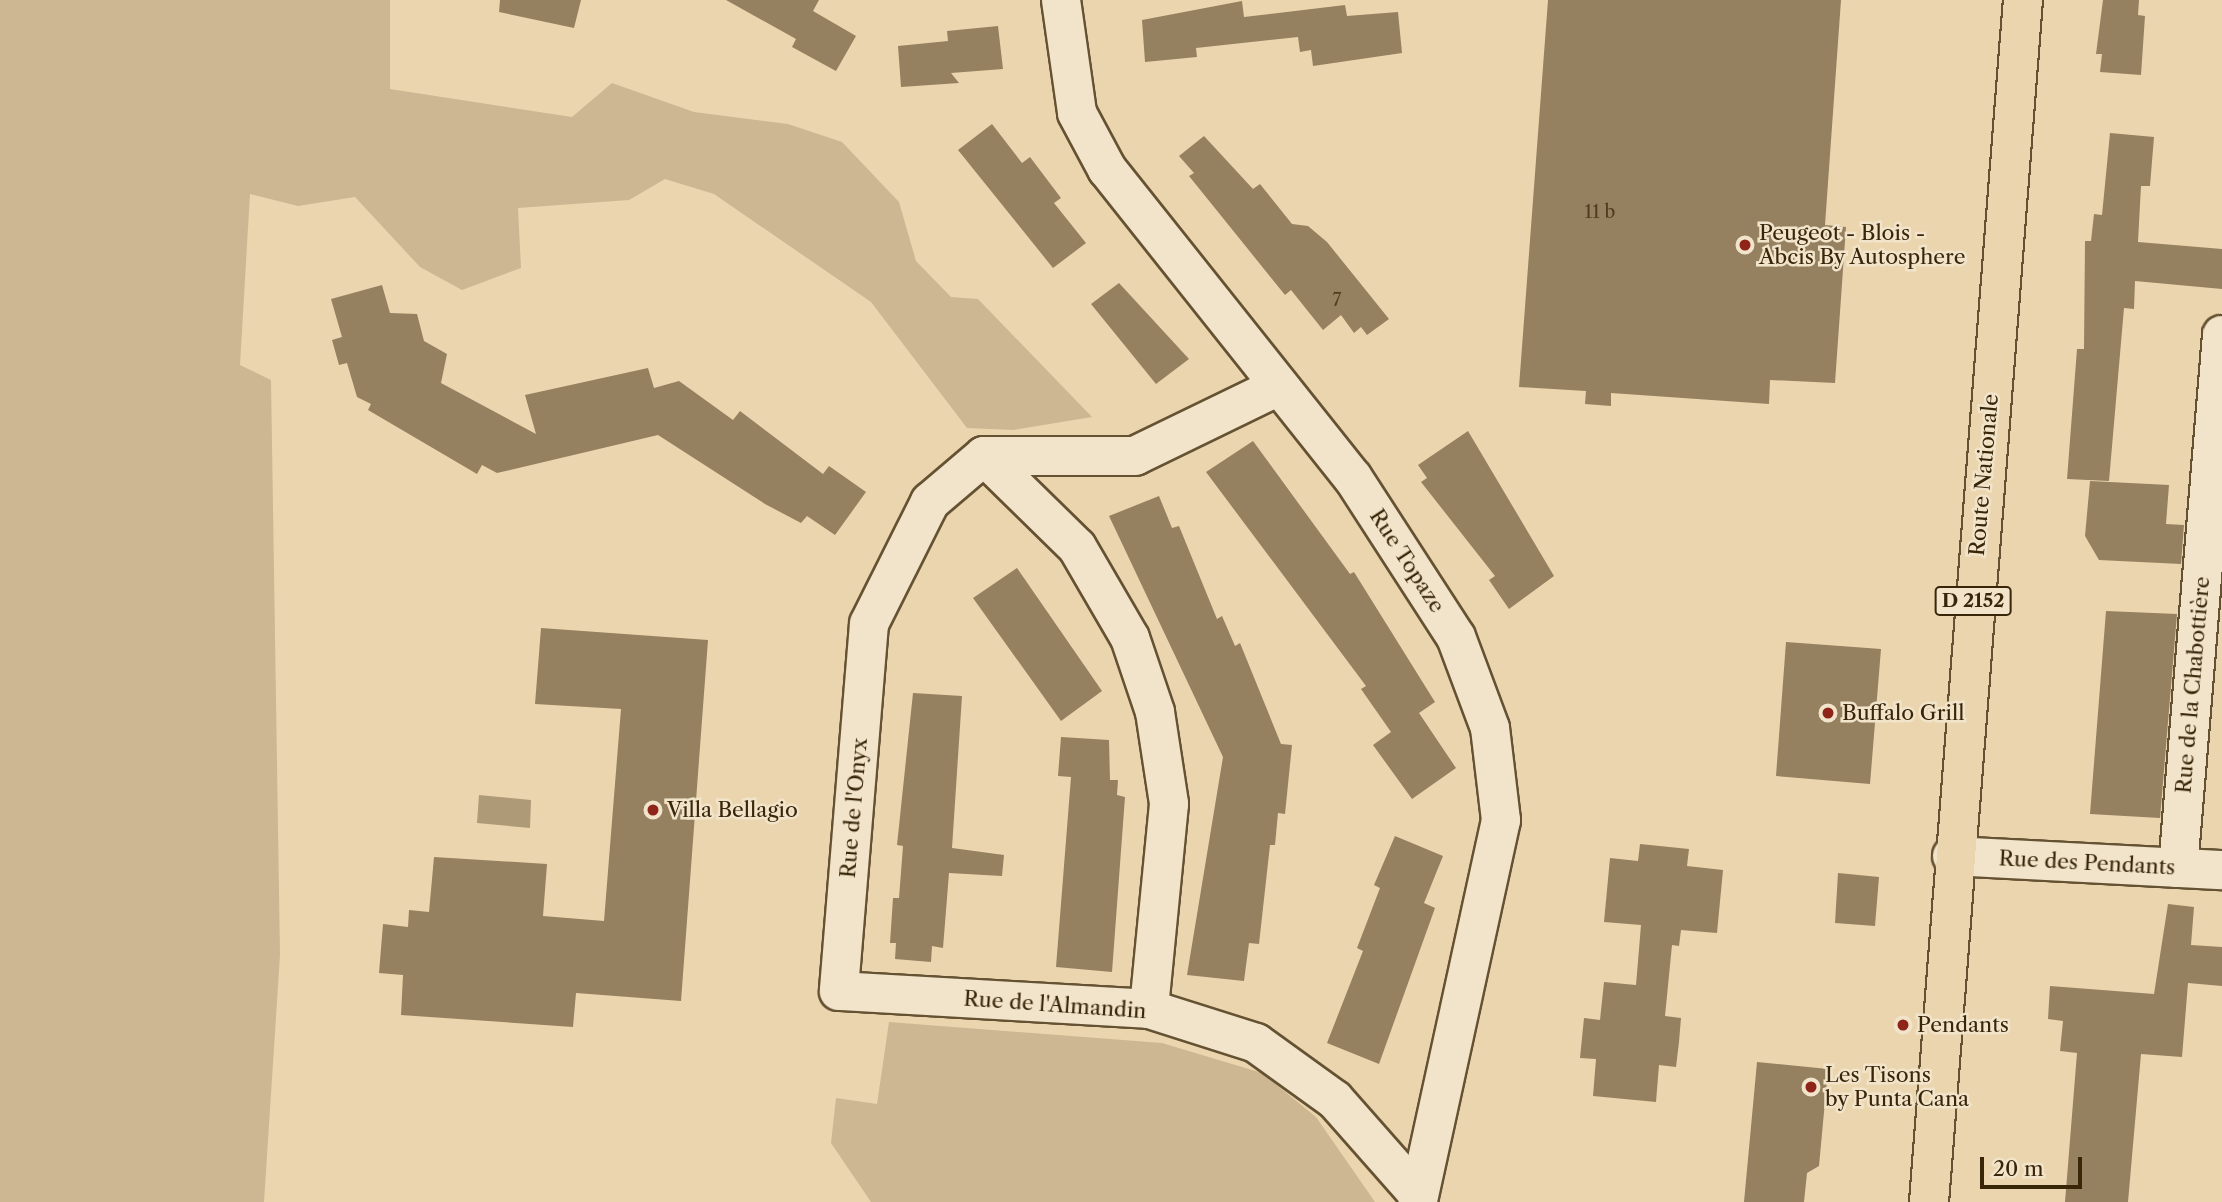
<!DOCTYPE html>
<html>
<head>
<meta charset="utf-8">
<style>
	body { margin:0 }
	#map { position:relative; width:2222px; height:1202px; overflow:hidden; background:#ead5ae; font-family:"Libre Caslon Text",serif }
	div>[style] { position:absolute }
	.green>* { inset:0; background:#ccb792 }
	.water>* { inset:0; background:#ae9a76 }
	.building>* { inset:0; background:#95815f }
	.roads { filter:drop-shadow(2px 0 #655232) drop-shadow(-2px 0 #655232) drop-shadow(0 2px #655232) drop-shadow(0 -2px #655232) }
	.minor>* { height:38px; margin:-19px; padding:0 19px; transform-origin:19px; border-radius:19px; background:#f1e4ca }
	.primary>* { height:38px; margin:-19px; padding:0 19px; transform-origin:19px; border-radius:19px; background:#ead5ae }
	.dots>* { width:19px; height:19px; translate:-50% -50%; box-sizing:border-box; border:4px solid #f1e4ca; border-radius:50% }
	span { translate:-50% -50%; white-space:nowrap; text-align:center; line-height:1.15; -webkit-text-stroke:5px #f1e4ca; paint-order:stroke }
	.number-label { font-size:18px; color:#503d1e }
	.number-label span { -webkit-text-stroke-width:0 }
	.shield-label span { padding:2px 5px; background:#f1e4ca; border:2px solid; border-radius:5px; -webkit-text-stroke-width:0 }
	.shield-label { font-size:19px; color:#392609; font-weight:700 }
	.poi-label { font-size:21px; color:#392609 }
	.left { translate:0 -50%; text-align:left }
	.street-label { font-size:21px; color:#392609 }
	.scale { position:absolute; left:1980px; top:1157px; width:102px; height:32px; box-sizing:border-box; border:4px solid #392609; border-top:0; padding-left:9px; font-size:21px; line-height:24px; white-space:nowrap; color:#392609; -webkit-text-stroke:5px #f1e4ca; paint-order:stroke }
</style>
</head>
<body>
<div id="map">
	<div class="green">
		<i style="clip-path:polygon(0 0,390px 0,390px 89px,572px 117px,612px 83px,694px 112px,788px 124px,842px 142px,899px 202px,916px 261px,951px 297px,978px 299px,1092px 417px,1013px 430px,967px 428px,871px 302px,714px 194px,665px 179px,629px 200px,518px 208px,521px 268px,462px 290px,420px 267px,355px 197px,298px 206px,250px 194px,240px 365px,271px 380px,280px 955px,264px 1202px,0 1202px)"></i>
		<i style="clip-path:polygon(889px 1022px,1162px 1043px,1262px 1073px,1316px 1117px,1375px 1202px,871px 1202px,831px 1143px,836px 1098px,877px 1104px)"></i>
	</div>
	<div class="water">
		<i style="clip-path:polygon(479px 795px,531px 800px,530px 828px,477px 823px)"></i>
	</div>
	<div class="building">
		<i style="clip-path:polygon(500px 0,581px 0,574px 28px,499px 12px)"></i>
		<i style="clip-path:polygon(726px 0,819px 0,813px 11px,856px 36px,836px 71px,792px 47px,796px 39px)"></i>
		<i style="clip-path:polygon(1548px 0,1841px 0,1825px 225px,1846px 227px,1835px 383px,1770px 380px,1769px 404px,1611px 393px,1611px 406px,1585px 404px,1586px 391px,1519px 387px)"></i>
		<i style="clip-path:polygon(2103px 0,2139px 0,2138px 15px,2145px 16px,2141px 75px,2100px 72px,2102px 54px,2096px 54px)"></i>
		<i style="clip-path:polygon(1242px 1px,1244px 17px,1345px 5px,1347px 16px,1398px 12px,1402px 53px,1313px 66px,1311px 50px,1300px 52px,1298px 37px,1196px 48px,1197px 57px,1145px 62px,1142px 20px)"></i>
		<i style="clip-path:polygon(998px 26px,1003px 69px,951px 73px,959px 83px,901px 87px,898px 46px,948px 41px,947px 31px)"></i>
		<i style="clip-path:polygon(992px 124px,1022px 163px,1030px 157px,1061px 198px,1054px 203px,1086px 243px,1053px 268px,958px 150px)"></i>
		<i style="clip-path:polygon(2110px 133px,2154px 137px,2150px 186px,2141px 186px,2138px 242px,2222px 249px,2222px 289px,2135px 281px,2134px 309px,2124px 308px,2109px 481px,2067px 479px,2077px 349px,2084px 349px,2085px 241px,2091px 241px,2094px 214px,2102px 215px)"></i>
		<i style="clip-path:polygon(1204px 136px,1253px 189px,1260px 184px,1292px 224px,1308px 226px,1327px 242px,1389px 319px,1367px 335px,1361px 327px,1354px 333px,1341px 315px,1323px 330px,1291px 290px,1285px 295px,1189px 176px,1194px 173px,1179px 156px)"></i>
		<i style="clip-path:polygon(1119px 283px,1189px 359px,1156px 384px,1091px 304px)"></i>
		<i style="clip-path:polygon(382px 285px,390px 313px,417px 314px,424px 341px,447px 354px,441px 383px,536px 434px,525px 395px,648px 368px,654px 388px,679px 381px,733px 420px,740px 411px,823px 474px,829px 466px,866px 492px,835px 535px,807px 516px,801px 523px,765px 504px,658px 435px,497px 473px,482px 465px,477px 474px,368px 410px,371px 404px,357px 397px,347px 363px,339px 365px,332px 340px,342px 337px,331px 299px)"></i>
		<i style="clip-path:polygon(1468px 431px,1554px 576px,1509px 609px,1489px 580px,1495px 576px,1421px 482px,1427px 478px,1418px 465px)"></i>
		<i style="clip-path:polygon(1253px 441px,1350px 574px,1354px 572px,1435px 702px,1419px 713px,1456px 768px,1412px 799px,1373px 745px,1391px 732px,1361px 689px,1366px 686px,1206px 472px)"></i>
		<i style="clip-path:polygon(2090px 481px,2169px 485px,2166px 524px,2184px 525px,2181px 564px,2099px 560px,2085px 536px)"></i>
		<i style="clip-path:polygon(1159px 496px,1172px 528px,1179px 526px,1217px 619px,1222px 616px,1235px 646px,1240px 643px,1281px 744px,1292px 745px,1285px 814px,1278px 813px,1275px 845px,1270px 845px,1259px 944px,1249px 943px,1244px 981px,1187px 975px,1223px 757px,1109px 516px)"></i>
		<i style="clip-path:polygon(1017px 568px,1102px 691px,1061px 721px,973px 598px)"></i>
		<i style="clip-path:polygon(2106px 611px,2177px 614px,2160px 818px,2090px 814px)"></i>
		<i style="clip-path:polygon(541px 628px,708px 640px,681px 1001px,576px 993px,573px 1027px,401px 1015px,403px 975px,379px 973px,383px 924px,408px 927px,409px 910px,429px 912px,434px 857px,547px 864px,543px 916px,604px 921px,621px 709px,535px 704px)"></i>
		<i style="clip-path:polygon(1786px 642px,1881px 649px,1870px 784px,1776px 776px)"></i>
		<i style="clip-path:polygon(913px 693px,962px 696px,952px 848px,1004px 855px,1002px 876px,949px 873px,943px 948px,932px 946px,931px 962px,895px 959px,896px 943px,890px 943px,893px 898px,899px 898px,903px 846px,897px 845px)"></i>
		<i style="clip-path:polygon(1061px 737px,1109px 740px,1110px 780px,1118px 780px,1117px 795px,1125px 797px,1112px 972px,1056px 967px,1071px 777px,1058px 776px)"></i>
		<i style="clip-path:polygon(1395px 836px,1443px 856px,1424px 903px,1435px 908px,1379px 1064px,1327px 1043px,1363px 951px,1357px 948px,1380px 888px,1374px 885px)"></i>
		<i style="clip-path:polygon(1640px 844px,1689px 849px,1687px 866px,1723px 870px,1717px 933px,1681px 930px,1679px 946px,1672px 945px,1665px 1016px,1681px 1018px,1679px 1042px,1676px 1067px,1659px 1065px,1656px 1102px,1593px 1096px,1596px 1059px,1580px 1058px,1584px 1018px,1600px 1020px,1604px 982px,1636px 985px,1641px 925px,1604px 922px,1610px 858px,1638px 861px)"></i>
		<i style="clip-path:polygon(1838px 873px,1879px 877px,1875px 926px,1835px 923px)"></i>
		<i style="clip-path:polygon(2168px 904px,2194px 907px,2191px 945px,2222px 947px,2222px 986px,2188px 983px,2182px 1057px,2141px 1054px,2128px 1202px,2065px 1202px,2077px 1053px,2060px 1051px,2063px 1021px,2048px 1019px,2050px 986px,2154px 994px)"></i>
		<i style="clip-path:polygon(1757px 1062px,1828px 1069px,1819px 1166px,1807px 1173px,1804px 1202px,1744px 1202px)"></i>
	</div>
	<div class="roads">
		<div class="minor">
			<i style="left:1061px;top:0;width:114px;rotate:81.9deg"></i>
			<i style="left:1077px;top:113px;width:64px;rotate:61.8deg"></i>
			<i style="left:1107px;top:169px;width:395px;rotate:51.5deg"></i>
			<i style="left:1353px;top:478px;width:189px;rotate:57.1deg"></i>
			<i style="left:1456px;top:637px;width:97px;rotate:69.5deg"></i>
			<i style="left:1490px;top:728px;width:93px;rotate:83.2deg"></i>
			<i style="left:1501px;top:820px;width:391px;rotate:102.3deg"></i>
			<i style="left:1279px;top:386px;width:160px;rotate:154.1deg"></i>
			<i style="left:1135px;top:456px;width:151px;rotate:180deg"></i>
			<i style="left:984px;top:456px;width:71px;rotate:139.6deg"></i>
			<i style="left:930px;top:502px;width:136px;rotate:116.6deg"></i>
			<i style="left:869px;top:624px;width:368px;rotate:94.7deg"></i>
			<i style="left:839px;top:991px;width:311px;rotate:3.3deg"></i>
			<i style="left:1149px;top:1009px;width:112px;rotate:17.6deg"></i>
			<i style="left:1256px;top:1043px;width:97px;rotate:35.8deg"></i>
			<i style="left:1335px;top:1100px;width:124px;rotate:48.6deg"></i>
			<i style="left:984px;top:456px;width:130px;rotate:44.4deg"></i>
			<i style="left:1077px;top:547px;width:105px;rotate:59.8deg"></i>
			<i style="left:1130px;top:638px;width:78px;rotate:71.3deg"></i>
			<i style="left:1155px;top:712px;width:93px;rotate:81.3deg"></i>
			<i style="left:1169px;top:804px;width:206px;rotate:95.6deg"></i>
			<i style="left:1952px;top:856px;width:270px;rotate:3deg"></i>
			<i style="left:2178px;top:868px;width:535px;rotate:-85.28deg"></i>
		</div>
		<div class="primary">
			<i style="left:1929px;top:1202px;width:1206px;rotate:-85.53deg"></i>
		</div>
	</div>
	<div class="dots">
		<i style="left:1745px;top:245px;background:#8f2418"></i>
		<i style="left:1828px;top:713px;background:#8f2418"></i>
		<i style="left:653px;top:810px;background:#8f2418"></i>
		<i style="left:1903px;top:1025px;background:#8f2418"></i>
		<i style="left:1811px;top:1087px;background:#8f2418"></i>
	</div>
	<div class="number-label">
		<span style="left:1600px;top:212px">11 b</span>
		<span style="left:1337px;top:300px">7</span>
	</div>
	<div class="shield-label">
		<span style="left:1973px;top:601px">D 2152</span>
	</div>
	<div class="poi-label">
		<span class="left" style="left:1759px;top:245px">Peugeot - Blois -<br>Abcis By Autosphere</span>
		<span class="left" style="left:1842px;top:713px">Buffalo Grill</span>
		<span class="left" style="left:667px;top:810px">Villa Bellagio</span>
		<span class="left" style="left:1917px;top:1025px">Pendants</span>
		<span class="left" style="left:1825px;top:1087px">Les Tisons<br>by Punta Cana</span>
	</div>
	<div class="street-label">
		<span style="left:1984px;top:475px;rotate:-85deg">Route Nationale</span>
		<span style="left:1407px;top:561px;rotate:57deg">Rue Topaze</span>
		<span style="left:2193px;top:685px;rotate:-85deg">Rue de la Chabottière</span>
		<span style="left:854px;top:808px;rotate:-85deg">Rue de l'Onyx</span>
		<span style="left:2087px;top:863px;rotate:3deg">Rue des Pendants</span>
		<span style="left:1055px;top:1005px;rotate:4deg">Rue de l'Almandin</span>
	</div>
	<div class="scale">20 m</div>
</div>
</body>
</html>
